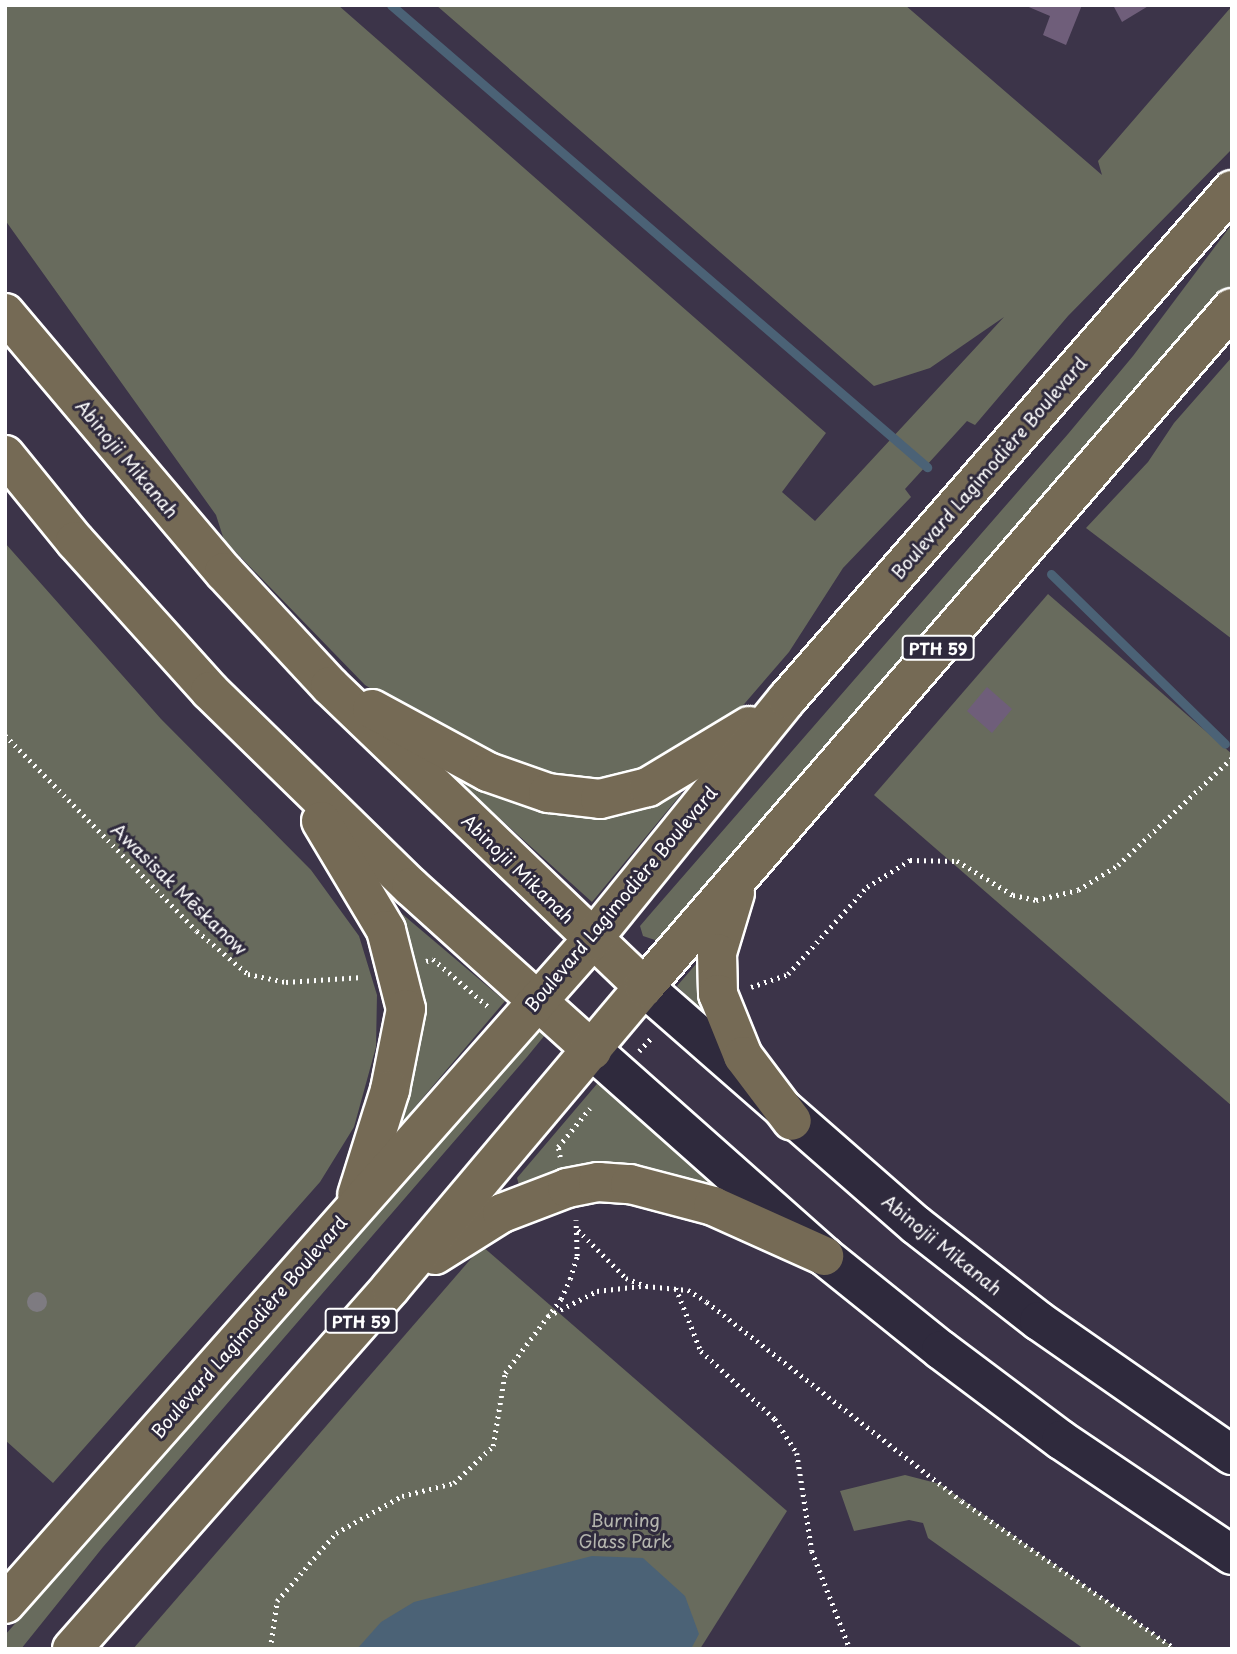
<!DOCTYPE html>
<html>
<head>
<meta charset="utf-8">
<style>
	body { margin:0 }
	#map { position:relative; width:1237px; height:1654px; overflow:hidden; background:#3c3449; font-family:"Playpen Sans",sans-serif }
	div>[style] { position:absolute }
	.green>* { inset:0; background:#686b5d }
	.water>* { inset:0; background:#4b6276 }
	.stream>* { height:9px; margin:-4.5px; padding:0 4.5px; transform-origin:4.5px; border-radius:4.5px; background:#4b6276 }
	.building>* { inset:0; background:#6f5e7a }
	.path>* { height:4.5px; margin-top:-2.25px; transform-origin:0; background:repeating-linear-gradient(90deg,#fff 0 2px,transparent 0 7px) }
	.roads { filter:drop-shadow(2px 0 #fff) drop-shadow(-2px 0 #fff) drop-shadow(0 2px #fff) drop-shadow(0 -2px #fff) }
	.secondary>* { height:38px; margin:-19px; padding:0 19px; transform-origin:19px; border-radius:19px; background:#2f2a3d }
	.primary>* { height:38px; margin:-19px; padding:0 19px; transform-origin:19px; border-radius:19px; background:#756a55 }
	.trees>* { width:20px; height:20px; margin:-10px; border-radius:50%; background:#7e7b81 }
	span { translate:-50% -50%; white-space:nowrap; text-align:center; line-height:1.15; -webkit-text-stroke:6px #2f2a3d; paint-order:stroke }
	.shield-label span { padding:2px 5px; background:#2f2a3d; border:2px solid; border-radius:5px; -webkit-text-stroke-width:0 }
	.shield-label { font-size:16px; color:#fff; font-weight:700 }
	.street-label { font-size:18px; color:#fff }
	.park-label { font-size:18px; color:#b4b5ae }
	.frame { position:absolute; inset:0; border:7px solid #fff; pointer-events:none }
</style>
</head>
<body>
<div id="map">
	<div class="green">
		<i style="clip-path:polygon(5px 5px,338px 5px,826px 433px,782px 492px,815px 521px,1004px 317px,930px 368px,874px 386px,436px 5px,905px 5px,1102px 175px,1098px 161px,1232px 6px,1232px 149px,1068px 316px,975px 425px,967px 421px,905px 489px,911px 497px,843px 568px,789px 652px,739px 710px,627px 779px,556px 781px,453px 739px,365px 685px,224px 540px,216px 515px,5px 220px)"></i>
		<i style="clip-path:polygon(1232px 224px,1232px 285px,680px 919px,658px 941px,643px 936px,640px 926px,652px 912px,1068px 434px,1133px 356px)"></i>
		<i style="clip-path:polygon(1232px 357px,1232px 639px,1086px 528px,1148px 462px,1174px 423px)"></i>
		<i style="clip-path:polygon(5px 543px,161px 719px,311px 870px,359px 936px,377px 995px,376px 1047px,354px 1127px,320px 1182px,53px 1483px,5px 1440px)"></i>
		<i style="clip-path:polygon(1048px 594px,1232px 754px,1232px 1106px,874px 795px)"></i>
		<i style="clip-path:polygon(446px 770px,672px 794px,682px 793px,592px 902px)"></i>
		<i style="clip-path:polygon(401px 913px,505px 1001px,398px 1127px,398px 919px)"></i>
		<i style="clip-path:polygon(709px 949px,715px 1025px,677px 986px)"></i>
		<i style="clip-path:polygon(542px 1027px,545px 1035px,527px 1057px,103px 1547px,21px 1649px,5px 1649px,5px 1635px)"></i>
		<i style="clip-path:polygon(602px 1078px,719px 1188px,640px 1165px,590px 1163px,519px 1185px,517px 1178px)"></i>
		<i style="clip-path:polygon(482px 1246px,787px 1511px,700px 1649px,133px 1649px)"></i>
		<i style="clip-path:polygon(905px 1475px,940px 1484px,1176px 1649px,1084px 1649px,928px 1538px,923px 1523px,909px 1520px,854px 1531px,840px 1491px)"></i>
	</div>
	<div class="water">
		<i style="clip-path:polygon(592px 1556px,643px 1558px,685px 1596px,699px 1634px,691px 1649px,357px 1649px,381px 1622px,414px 1602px)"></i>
	</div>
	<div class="stream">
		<i style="left:391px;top:5px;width:708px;rotate:40.76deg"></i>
		<i style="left:1051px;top:574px;width:243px;rotate:44.3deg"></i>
	</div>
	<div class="building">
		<i style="clip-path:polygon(1024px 5px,1082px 5px,1066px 45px,1043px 35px,1050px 16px)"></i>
		<i style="clip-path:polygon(1113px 5px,1150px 5px,1122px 22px)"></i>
		<i style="clip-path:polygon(987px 687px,1012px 709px,992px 733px,967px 711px)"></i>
	</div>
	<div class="path">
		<i style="left:5px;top:735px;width:274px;rotate:45.6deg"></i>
		<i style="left:197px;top:931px;width:67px;rotate:40.1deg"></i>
		<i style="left:248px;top:974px;width:39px;rotate:12deg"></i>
		<i style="left:286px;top:982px;width:77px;rotate:-3.7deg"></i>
		<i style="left:426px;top:961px;width:7px;rotate:-16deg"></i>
		<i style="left:433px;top:959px;width:75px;rotate:40.7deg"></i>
		<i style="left:751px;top:987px;width:39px;rotate:-19deg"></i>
		<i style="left:788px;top:974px;width:118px;rotate:-47.8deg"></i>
		<i style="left:867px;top:887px;width:51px;rotate:-32.1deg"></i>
		<i style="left:910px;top:860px;width:47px;rotate:1.2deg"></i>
		<i style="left:957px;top:861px;width:66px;rotate:31.3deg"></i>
		<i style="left:1013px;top:895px;width:24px;rotate:12deg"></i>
		<i style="left:1036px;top:900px;width:43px;rotate:-13.4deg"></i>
		<i style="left:1078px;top:890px;width:47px;rotate:-32deg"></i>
		<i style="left:1118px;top:865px;width:156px;rotate:-43.2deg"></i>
		<i style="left:639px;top:1051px;width:19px;rotate:-47deg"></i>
		<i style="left:560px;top:1157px;width:10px;rotate:-101deg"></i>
		<i style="left:558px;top:1147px;width:50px;rotate:-50.6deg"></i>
		<i style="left:578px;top:1230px;width:68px;rotate:45deg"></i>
		<i style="left:626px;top:1278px;width:22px;rotate:22deg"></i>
		<i style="left:646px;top:1286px;width:42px;rotate:5.4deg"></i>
		<i style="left:688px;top:1290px;width:22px;rotate:32deg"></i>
		<i style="left:707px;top:1302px;width:323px;rotate:38deg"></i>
		<i style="left:962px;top:1501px;width:260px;rotate:34.7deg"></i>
		<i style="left:676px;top:1288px;width:68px;rotate:68.4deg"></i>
		<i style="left:701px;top:1351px;width:100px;rotate:42.6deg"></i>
		<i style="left:775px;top:1419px;width:40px;rotate:57.1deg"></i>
		<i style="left:797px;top:1453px;width:99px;rotate:81.3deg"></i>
		<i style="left:812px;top:1551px;width:105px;rotate:68.8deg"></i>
		<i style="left:548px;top:1316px;width:55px;rotate:-27deg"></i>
		<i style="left:597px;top:1291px;width:44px;rotate:-6.5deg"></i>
		<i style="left:270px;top:1649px;width:49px;rotate:-81.7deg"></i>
		<i style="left:277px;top:1601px;width:90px;rotate:-49.1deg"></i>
		<i style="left:336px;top:1533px;width:76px;rotate:-29.3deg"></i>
		<i style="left:402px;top:1496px;width:54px;rotate:-14deg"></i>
		<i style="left:454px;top:1483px;width:54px;rotate:-43.5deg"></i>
		<i style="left:493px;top:1446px;width:74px;rotate:-80.7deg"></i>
		<i style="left:505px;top:1373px;width:93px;rotate:-52.9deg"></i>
		<i style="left:561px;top:1299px;width:22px;rotate:-66deg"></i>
		<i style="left:570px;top:1279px;width:24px;rotate:-73deg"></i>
		<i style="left:577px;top:1256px;width:36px;rotate:-92deg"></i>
	</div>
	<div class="roads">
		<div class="secondary">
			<i style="left:644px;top:987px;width:361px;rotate:41.2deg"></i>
			<i style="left:916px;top:1225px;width:156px;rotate:38deg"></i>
			<i style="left:1039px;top:1321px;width:235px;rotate:34.8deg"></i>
			<i style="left:592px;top:1050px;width:310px;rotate:41.6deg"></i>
			<i style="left:824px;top:1256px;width:150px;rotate:38.8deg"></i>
			<i style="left:941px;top:1350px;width:150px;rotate:36.9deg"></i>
			<i style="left:1061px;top:1440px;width:206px;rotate:33.9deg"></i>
		</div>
		<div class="primary">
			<i style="left:5px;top:313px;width:339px;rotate:49.8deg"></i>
			<i style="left:224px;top:572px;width:156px;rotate:47.1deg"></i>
			<i style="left:330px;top:686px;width:435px;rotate:43.8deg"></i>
			<i style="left:5px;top:455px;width:111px;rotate:50.9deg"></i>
			<i style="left:75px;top:541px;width:202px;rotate:48deg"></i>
			<i style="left:210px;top:691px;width:281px;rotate:44.3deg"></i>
			<i style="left:411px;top:887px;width:244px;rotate:42deg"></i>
			<i style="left:372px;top:709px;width:132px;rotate:28.5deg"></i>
			<i style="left:488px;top:772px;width:64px;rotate:19.3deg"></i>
			<i style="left:548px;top:793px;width:52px;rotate:6.6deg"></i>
			<i style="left:600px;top:799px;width:49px;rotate:-14deg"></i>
			<i style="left:648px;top:787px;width:118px;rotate:-31.1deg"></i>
			<i style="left:321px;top:821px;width:127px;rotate:59.2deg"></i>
			<i style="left:386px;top:930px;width:81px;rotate:75.8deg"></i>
			<i style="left:406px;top:1009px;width:83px;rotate:101.2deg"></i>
			<i style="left:390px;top:1090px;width:110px;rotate:107.4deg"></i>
			<i style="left:735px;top:893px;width:63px;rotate:106.7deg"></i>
			<i style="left:717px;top:953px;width:41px;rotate:88.6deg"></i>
			<i style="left:718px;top:994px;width:67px;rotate:68deg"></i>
			<i style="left:743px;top:1056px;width:81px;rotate:53deg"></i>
			<i style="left:435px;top:1255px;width:79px;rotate:-32.1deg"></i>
			<i style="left:502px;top:1213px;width:70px;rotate:-21deg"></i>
			<i style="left:567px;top:1188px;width:32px;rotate:-11deg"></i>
			<i style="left:598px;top:1182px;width:32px;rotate:4deg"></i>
			<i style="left:630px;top:1184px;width:86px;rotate:14.8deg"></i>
			<i style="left:713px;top:1206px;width:122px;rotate:24.2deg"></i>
			<i style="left:5px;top:1604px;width:885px;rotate:-48.53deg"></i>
			<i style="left:591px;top:941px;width:311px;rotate:-51deg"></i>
			<i style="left:787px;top:699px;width:676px;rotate:-48.84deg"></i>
			<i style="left:72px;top:1649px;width:482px;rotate:-48.6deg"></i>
			<i style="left:391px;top:1287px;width:392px;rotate:-49.9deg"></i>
			<i style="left:644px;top:987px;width:898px;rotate:-49.11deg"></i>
		</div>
	</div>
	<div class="trees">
		<i style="left:37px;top:1302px"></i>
	</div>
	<div class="shield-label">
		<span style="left:938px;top:648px">PTH 59</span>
		<span style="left:361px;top:1321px">PTH 59</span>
	</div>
	<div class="street-label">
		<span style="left:127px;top:459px;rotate:50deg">Abinojii Mikanah</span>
		<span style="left:989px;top:468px;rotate:-49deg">Boulevard Lagimodière Boulevard</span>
		<span style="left:518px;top:869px;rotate:44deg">Abinojii Mikanah</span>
		<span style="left:179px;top:889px;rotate:44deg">Awasisak Mēskanow</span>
		<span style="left:621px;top:899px;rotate:-50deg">Boulevard Lagimodière Boulevard</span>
		<span style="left:942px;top:1245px;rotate:39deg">Abinojii Mikanah</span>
		<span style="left:249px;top:1327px;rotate:-49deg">Boulevard Lagimodière Boulevard</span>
	</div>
	<div class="park-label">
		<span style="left:625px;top:1531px">Burning<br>Glass Park</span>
	</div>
	<div class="frame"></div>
</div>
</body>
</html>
